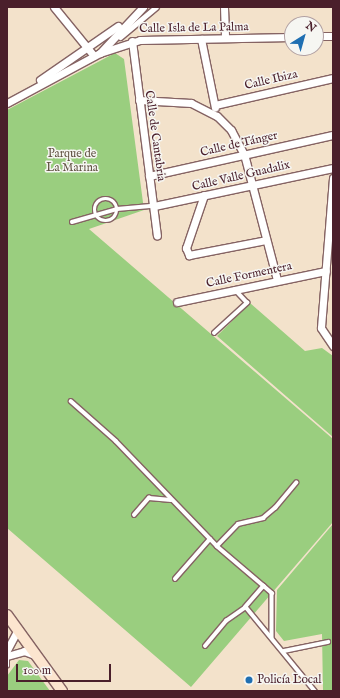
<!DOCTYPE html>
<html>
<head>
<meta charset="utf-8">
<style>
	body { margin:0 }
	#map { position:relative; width:340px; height:698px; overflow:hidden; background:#f3e2cb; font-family:"IM FELL English",serif }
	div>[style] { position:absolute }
	.green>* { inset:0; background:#9ace7f }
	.roads { filter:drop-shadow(1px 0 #856363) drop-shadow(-1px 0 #856363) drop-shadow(0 1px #856363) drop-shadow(0 -1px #856363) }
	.service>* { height:3.5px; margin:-1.75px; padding:0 1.75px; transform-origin:1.75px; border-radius:1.75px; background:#fff }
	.service>.ring { margin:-1.75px; padding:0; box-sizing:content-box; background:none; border:3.5px solid #fff; border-radius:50% }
	.pedestrian>* { height:5px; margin:-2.5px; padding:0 2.5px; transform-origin:2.5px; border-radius:2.5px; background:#fff }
	.minor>* { height:7px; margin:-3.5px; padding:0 3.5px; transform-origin:3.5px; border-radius:3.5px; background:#fff }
	.secondary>* { height:10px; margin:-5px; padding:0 5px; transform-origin:5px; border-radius:5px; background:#fce5cf }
	.dots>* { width:11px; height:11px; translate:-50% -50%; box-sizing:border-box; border:2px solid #f6f6f2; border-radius:50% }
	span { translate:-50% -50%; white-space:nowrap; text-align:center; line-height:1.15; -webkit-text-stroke:3px #f6f6f2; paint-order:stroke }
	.street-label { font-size:12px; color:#4a1f2b }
	.park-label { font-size:12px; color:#625444 }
	.poi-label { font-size:12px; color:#4a1f2b }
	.left { translate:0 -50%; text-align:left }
	.frame { position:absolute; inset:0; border:8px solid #4a1f2b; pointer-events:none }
	.north { position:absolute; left:284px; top:16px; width:40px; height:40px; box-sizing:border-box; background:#f6f6f2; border:1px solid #b1a0a2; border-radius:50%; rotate:37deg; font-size:11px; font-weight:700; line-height:16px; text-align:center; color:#4a1f2b }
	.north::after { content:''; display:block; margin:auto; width:14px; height:18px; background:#1f6fb2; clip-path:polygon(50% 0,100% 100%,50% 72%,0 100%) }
	.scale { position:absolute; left:16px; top:664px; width:95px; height:18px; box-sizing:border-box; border:2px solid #4a1f2b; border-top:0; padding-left:5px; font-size:12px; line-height:14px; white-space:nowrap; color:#4a1f2b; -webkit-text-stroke:3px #f6f6f2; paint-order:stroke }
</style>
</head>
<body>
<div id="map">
	<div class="green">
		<i style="clip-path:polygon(115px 53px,124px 59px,144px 210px,89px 229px,333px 439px,333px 522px,191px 687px,7px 528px,7px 110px)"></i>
		<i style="clip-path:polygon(250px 303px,305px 351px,322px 348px,333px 356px,333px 437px,217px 336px)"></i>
		<i style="clip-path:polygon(333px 524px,333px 691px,323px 691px,322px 634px,284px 641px,276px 631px,277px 590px)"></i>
		<i style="clip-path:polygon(19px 660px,28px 661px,50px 691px,7px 691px,7px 676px)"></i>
	</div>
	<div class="roads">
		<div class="service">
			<i class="ring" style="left:95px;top:199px;width:18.5px;height:18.5px"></i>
			<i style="left:72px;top:222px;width:47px;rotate:-16.1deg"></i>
			<i style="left:117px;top:209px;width:36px;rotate:-5deg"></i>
			<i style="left:214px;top:333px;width:45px;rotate:-42.3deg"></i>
			<i style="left:247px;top:303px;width:18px;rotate:-133deg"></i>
			<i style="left:71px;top:401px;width:60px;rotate:41.6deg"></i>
			<i style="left:116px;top:441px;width:146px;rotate:46.1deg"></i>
			<i style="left:217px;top:546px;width:62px;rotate:40.4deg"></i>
			<i style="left:264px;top:586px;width:28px;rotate:131deg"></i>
			<i style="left:246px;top:607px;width:109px;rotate:50.6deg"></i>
			<i style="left:134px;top:515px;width:23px;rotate:-49deg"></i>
			<i style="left:149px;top:498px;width:22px;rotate:5deg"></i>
			<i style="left:217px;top:546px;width:30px;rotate:-46deg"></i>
			<i style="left:238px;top:524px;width:26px;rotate:-13deg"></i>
			<i style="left:263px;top:518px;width:16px;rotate:-40deg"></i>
			<i style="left:275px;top:508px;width:33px;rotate:-50deg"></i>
			<i style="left:175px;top:579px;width:53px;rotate:-48.8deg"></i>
			<i style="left:264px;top:586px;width:11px;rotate:41deg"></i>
			<i style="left:272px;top:593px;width:44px;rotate:90deg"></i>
			<i style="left:205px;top:646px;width:33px;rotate:-50deg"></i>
			<i style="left:226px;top:621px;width:24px;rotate:-35deg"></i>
			<i style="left:284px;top:651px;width:45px;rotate:-11.6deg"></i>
			<i style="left:7px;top:666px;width:10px;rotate:-90deg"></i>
		</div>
		<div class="pedestrian">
			<i style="left:120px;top:37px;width:47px;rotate:-39.8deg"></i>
		</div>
		<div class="minor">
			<i style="left:54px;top:7px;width:63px;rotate:50.8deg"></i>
			<i style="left:224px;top:7px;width:31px;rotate:88deg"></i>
			<i style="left:316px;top:36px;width:17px"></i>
			<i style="left:201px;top:39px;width:70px;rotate:78.5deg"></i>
			<i style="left:132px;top:41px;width:196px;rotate:82.7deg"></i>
			<i style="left:100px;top:53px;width:42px;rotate:-18deg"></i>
			<i style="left:140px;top:40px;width:152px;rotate:-1.1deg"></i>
			<i style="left:40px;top:80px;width:95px;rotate:-34.7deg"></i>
			<i style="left:139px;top:100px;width:52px;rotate:3.3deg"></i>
			<i style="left:191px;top:103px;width:29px;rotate:27deg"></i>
			<i style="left:217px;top:116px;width:20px;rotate:45deg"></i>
			<i style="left:231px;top:130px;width:27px;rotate:62deg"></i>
			<i style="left:244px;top:154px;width:130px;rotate:75.3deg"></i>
			<i style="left:7px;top:103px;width:106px;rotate:-28.3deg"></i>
			<i style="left:100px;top:53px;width:63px;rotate:-46.9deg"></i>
			<i style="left:215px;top:105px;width:121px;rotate:-12.9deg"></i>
			<i style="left:149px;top:176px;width:189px;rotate:-12.6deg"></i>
			<i style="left:333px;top:178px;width:150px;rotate:94.6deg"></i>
			<i style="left:321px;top:328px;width:22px;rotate:56deg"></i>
			<i style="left:204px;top:195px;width:56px;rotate:108.8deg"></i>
			<i style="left:186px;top:248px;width:8px;rotate:67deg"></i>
			<i style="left:189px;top:255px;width:78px;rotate:-11deg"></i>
			<i style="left:154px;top:206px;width:183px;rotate:-12deg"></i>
			<i style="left:177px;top:302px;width:152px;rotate:-11.8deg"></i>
			<i style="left:7px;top:650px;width:24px;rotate:-62deg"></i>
			<i style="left:7px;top:656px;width:18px;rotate:-16deg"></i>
			<i style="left:24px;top:651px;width:14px;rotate:21deg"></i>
		</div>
		<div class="secondary">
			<i style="left:7px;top:615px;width:94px;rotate:54.1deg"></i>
		</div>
	</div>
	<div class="dots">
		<i style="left:249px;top:680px;background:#1f6fb2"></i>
	</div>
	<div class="street-label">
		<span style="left:194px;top:28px;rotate:-1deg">Calle Isla de La Palma</span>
		<span style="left:271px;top:80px;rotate:-13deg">Calle Ibiza</span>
		<span style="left:155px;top:136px;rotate:82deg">Calle de Cantabria</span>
		<span style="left:239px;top:144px;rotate:-13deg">Calle de Tánger</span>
		<span style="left:241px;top:176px;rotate:-13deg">Calle Valle Guadalix</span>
		<span style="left:249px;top:275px;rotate:-12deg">Calle Formentera</span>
	</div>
	<div class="park-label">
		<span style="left:72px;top:161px">Parque de<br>La Marina</span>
	</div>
	<div class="poi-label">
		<span class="left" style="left:257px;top:680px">Policía Local</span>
	</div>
	<div class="frame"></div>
	<div class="north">N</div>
	<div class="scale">100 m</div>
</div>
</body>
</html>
